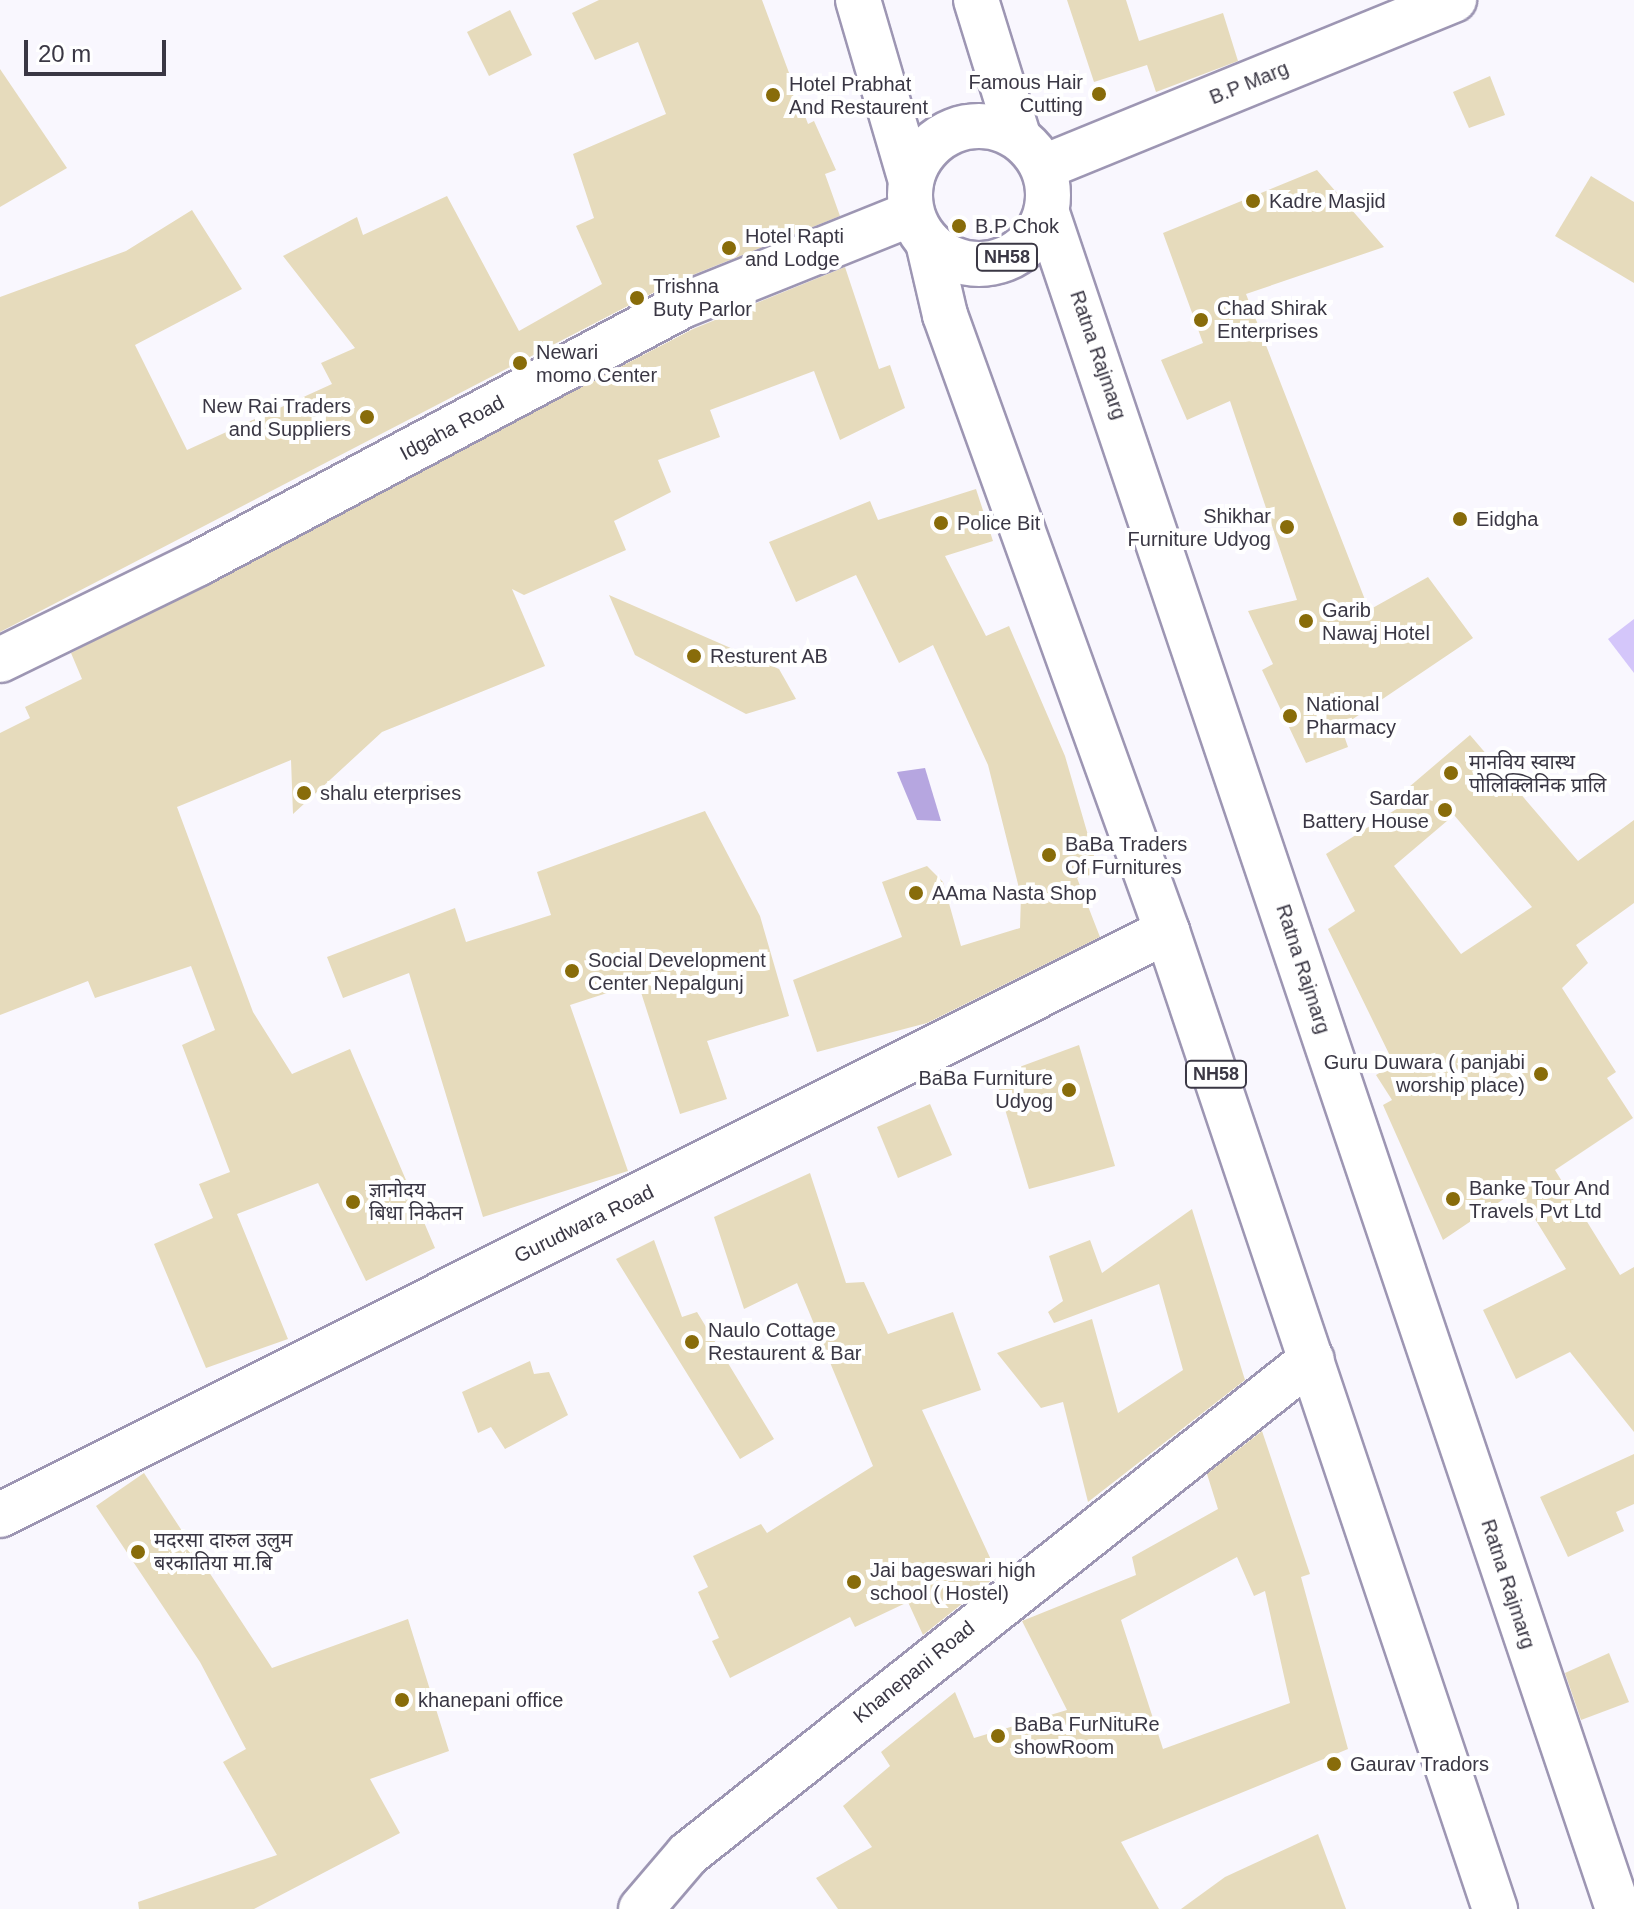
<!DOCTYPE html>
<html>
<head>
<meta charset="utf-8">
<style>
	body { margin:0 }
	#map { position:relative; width:1634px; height:1909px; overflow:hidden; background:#f9f7fe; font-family:Helvetica,"Noto Sans Devanagari",sans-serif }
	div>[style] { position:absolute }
	.green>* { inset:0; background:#d4c6fa }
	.water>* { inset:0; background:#b6a6e0 }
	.building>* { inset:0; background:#e6dbbc }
	.roads { filter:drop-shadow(2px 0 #9d96b3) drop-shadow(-2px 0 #9d96b3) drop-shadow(0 2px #9d96b3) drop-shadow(0 -2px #9d96b3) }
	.minor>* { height:44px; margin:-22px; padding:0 22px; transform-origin:22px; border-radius:22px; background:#fff }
	.highway>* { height:44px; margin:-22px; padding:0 22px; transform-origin:22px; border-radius:22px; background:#fff }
	.highway>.ring { margin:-22px; padding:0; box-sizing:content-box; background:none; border:44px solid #fff; border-radius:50% }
	.dots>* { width:22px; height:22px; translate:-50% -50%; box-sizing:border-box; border:4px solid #fff; border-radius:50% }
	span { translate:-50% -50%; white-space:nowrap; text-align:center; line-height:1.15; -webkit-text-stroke:8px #fff; paint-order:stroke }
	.shield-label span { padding:2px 6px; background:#fff; border:2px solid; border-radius:6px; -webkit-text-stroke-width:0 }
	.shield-label { font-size:18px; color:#3a3744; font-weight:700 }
	.poi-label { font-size:20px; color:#3a3744 }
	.right { translate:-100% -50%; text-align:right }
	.left { translate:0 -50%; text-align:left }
	.street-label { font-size:20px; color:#3a3744 }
	.scale { position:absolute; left:24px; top:40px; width:142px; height:36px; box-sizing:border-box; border:4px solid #3a3744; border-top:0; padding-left:10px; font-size:24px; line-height:28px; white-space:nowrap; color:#3a3744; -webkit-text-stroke:6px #fff; paint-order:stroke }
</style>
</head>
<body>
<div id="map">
	<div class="green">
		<i style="clip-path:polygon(1634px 619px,1634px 673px,1608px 639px)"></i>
	</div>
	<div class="water">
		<i style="clip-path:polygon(925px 768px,941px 821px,917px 820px,897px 772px)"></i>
	</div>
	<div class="building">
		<i style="clip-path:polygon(599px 0,762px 0,808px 124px,814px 121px,836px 170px,825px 174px,840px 216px,670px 284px,0 632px,0 297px,126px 251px,192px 210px,242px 289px,135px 345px,187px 450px,332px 384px,321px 363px,355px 348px,283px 256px,357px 217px,363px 235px,447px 196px,519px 331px,602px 284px,576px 226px,594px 218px,573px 154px,666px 114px,638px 42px,595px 60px,572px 13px)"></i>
		<i style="clip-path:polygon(1067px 0,1126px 0,1139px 41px,1223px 13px,1238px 61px,1156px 92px,1147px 65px,1094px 82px)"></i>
		<i style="clip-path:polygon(510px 10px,532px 55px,489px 76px,467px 32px)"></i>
		<i style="clip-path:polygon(0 69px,67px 168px,0 207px)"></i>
		<i style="clip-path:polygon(1490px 76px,1505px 115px,1469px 128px,1453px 92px)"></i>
		<i style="clip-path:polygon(1317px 170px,1384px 247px,1246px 294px,1369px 610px,1428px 577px,1473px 638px,1341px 727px,1348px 747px,1306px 763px,1262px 670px,1273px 664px,1248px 611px,1297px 600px,1230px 401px,1187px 420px,1161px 360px,1203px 343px,1163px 233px)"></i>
		<i style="clip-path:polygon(1591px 176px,1634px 202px,1634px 283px,1555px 236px)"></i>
		<i style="clip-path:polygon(845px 267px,879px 369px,890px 365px,905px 408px,840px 440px,814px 371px,710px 410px,720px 437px,658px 460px,671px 492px,614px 521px,626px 550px,524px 595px,512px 589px,545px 666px,382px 732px,293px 814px,291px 760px,177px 807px,253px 1012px,292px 1074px,350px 1049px,435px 1248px,366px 1281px,318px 1183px,237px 1214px,288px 1339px,206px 1368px,154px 1244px,213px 1218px,199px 1184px,230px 1172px,182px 1045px,215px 1030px,191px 966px,95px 998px,88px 981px,0 1015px,0 733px,30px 718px,25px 707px,82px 679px,71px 653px,693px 329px)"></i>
		<i style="clip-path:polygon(976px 489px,993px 541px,945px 556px,986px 636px,1009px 626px,1065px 756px,1099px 873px,1077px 878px,1100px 937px,927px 1023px,817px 1052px,793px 980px,902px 937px,882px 882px,927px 866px,943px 882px,961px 946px,1020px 928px,1021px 896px,988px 765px,933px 645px,899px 663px,856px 575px,796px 602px,769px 542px,870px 501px,878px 520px)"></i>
		<i style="clip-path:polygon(609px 595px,779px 669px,796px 699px,746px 714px,635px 655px)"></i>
		<i style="clip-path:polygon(evenodd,1470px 735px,1578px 861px,1634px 820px,1634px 903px,1576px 945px,1588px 963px,1562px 988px,1616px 1072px,1607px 1078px,1633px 1118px,1555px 1170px,1620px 1275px,1634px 1267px,1634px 1432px,1570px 1352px,1516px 1379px,1483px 1310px,1566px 1269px,1517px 1190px,1443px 1240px,1383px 1105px,1392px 1100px,1376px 1075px,1394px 1064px,1328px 929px,1355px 911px,1326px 854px,1409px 801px,1402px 793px,1470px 735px,1454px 815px,1532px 907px,1461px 954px,1394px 866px,1454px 815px)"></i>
		<i style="clip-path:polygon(705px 811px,760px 916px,789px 1016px,707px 1041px,727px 1099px,680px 1114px,638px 983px,570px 1005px,628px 1171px,483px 1217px,409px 973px,343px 998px,327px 957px,455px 908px,466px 942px,551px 915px,537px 872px)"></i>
		<i style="clip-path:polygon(1079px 1045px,1115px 1166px,1029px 1189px,995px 1076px)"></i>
		<i style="clip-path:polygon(930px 1104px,952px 1155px,898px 1178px,877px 1127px)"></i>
		<i style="clip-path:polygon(810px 1173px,846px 1283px,864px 1282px,888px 1334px,953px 1312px,981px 1390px,922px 1410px,998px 1575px,923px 1635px,908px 1602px,855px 1627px,850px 1617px,730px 1678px,712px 1641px,719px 1638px,698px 1592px,708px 1587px,693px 1556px,761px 1524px,767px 1533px,873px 1466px,797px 1283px,744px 1309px,714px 1217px)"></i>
		<i style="clip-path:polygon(1192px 1209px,1245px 1380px,1088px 1502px,1063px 1402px,1041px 1408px,997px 1353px,1092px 1319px,1118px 1413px,1183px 1370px,1159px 1284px,1054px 1323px,1048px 1312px,1063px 1301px,1049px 1256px,1090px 1240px,1102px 1273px)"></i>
		<i style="clip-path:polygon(654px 1240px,682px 1317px,697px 1312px,774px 1439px,740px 1459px,616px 1259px)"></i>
		<i style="clip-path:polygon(530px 1361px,534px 1374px,549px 1372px,568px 1415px,505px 1449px,491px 1427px,478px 1433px,462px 1392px)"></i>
		<i style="clip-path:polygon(evenodd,1262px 1431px,1310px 1574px,1301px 1577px,1348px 1749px,1121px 1842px,1159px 1909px,838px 1909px,816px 1878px,872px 1847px,843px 1806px,890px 1766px,881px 1752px,955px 1692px,974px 1738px,1067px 1710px,1022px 1621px,1136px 1575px,1132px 1557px,1218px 1509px,1207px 1474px,1262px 1431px,1237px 1557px,1254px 1596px,1265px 1591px,1290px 1703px,1163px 1749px,1121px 1620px,1237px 1557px)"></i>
		<i style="clip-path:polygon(1634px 1454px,1634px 1504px,1616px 1512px,1624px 1531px,1568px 1557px,1540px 1497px)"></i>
		<i style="clip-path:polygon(144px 1473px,272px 1668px,408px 1619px,449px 1751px,370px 1779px,400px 1833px,254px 1909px,139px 1909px,138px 1902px,277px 1855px,223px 1762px,246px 1749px,200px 1662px,96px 1506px)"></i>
		<i style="clip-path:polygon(1609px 1653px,1629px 1702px,1581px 1720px,1565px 1673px)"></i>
		<i style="clip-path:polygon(1318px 1834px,1346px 1909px,1181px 1909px,1225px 1877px)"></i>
	</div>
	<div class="roads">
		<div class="minor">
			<i style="left:1044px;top:167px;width:443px;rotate:-22.2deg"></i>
			<i style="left:0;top:660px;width:219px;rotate:-26deg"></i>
			<i style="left:197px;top:564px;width:549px;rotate:-28.01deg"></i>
			<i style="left:682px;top:306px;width:247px;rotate:-21.9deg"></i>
			<i style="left:0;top:1515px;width:1305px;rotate:-26.58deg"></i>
			<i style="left:641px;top:1909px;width:72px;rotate:-49.5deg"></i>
			<i style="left:688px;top:1854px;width:796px;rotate:-38.42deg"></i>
		</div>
		<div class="highway">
			<i style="left:858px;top:0;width:189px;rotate:73.7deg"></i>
			<i style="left:976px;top:0;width:142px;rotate:72.8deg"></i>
			<i class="ring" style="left:910px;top:126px;width:94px;height:94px"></i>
			<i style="left:1047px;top:213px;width:1790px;rotate:71.39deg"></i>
			<i style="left:928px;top:242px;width:75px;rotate:76.9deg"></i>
			<i style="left:945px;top:315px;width:655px;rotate:70.18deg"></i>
			<i style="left:1167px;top:931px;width:1032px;rotate:71.46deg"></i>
		</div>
	</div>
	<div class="dots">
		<i style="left:1099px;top:94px;background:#886c0a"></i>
		<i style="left:773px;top:95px;background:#886c0a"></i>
		<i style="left:1253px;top:201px;background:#886c0a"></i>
		<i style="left:959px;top:226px;background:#886c0a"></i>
		<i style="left:729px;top:248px;background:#886c0a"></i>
		<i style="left:637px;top:298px;background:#886c0a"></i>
		<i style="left:1201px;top:320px;background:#886c0a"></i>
		<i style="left:520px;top:363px;background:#886c0a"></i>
		<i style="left:367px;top:417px;background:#886c0a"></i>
		<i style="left:1460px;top:519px;background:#886c0a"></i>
		<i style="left:941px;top:523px;background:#886c0a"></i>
		<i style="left:1287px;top:527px;background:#886c0a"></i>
		<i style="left:1306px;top:621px;background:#886c0a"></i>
		<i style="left:694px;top:656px;background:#886c0a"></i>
		<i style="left:1290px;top:716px;background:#886c0a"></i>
		<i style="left:1451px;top:773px;background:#886c0a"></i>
		<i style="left:304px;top:793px;background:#886c0a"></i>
		<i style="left:1445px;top:810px;background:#886c0a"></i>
		<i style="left:1049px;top:855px;background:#886c0a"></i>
		<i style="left:916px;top:893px;background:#886c0a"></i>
		<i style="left:572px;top:971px;background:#886c0a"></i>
		<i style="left:1541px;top:1074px;background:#886c0a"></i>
		<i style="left:1069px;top:1090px;background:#886c0a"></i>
		<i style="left:1453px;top:1199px;background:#886c0a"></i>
		<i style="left:353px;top:1202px;background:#886c0a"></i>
		<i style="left:692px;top:1342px;background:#886c0a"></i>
		<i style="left:138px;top:1552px;background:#886c0a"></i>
		<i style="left:854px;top:1582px;background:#886c0a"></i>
		<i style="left:402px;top:1700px;background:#886c0a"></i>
		<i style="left:998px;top:1736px;background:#886c0a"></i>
		<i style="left:1334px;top:1764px;background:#886c0a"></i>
	</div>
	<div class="shield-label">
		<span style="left:1007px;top:257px">NH58</span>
		<span style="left:1216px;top:1074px">NH58</span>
	</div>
	<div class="poi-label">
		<span class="right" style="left:1083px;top:94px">Famous Hair<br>Cutting</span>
		<span class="left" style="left:789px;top:96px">Hotel Prabhat<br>And Restaurent</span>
		<span class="left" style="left:1269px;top:201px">Kadre Masjid</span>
		<span class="left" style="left:975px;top:226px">B.P Chok</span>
		<span class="left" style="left:745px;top:248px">Hotel Rapti<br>and Lodge</span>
		<span class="left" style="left:653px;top:298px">Trishna<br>Buty Parlor</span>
		<span class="left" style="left:1217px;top:320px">Chad Shirak<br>Enterprises</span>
		<span class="left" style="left:536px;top:364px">Newari<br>momo Center</span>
		<span class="right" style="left:351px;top:418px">New Rai Traders<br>and Suppliers</span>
		<span class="right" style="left:1271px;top:528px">Shikhar<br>Furniture Udyog</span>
		<span class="left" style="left:1476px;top:519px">Eidgha</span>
		<span class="left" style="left:957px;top:523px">Police Bit</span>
		<span class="left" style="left:1322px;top:622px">Garib<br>Nawaj Hotel</span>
		<span class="left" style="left:710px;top:656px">Resturent AB</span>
		<span class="left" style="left:1306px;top:716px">National<br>Pharmacy</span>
		<span class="left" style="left:1469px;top:774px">मानविय स्वास्थ<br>पोलिक्लिनिक प्रालि</span>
		<span class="left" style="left:320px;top:793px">shalu eterprises</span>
		<span class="right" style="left:1429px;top:810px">Sardar<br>Battery House</span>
		<span class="left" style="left:1065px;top:856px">BaBa Traders<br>Of Furnitures</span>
		<span class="left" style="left:932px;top:893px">AAma Nasta Shop</span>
		<span class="left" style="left:588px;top:972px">Social Development<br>Center Nepalgunj</span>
		<span class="right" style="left:1525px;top:1074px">Guru Duwara ( panjabi<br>worship place)</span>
		<span class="right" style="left:1053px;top:1090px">BaBa Furniture<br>Udyog</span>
		<span class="left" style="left:1469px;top:1200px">Banke Tour And<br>Travels Pvt Ltd</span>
		<span class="left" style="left:369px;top:1202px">ज्ञानाेदय<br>बिधा निकेतन</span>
		<span class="left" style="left:708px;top:1342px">Naulo Cottage<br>Restaurent &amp; Bar</span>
		<span class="left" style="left:154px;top:1552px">मदरसा दारुल उलुम<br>बरकातिया मा.बि</span>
		<span class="left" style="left:870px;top:1582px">Jai bageswari high<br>school ( Hostel)</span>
		<span class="left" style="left:418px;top:1700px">khanepani office</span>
		<span class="left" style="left:1014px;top:1736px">BaBa FurNituRe<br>showRoom</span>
		<span class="left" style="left:1350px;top:1764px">Gaurav Tradors</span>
	</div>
	<div class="street-label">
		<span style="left:1249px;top:83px;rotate:-22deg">B.P Marg</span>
		<span style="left:1098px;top:355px;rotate:71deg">Ratna Rajmarg</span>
		<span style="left:452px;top:428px;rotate:-28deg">Idgaha Road</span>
		<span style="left:1303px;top:969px;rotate:72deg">Ratna Rajmarg</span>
		<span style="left:584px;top:1224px;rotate:-26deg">Gurudwara Road</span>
		<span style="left:1508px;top:1584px;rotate:72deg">Ratna Rajmarg</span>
		<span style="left:914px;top:1672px;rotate:-39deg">Khanepani Road</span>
	</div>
	<div class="scale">20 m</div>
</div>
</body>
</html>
